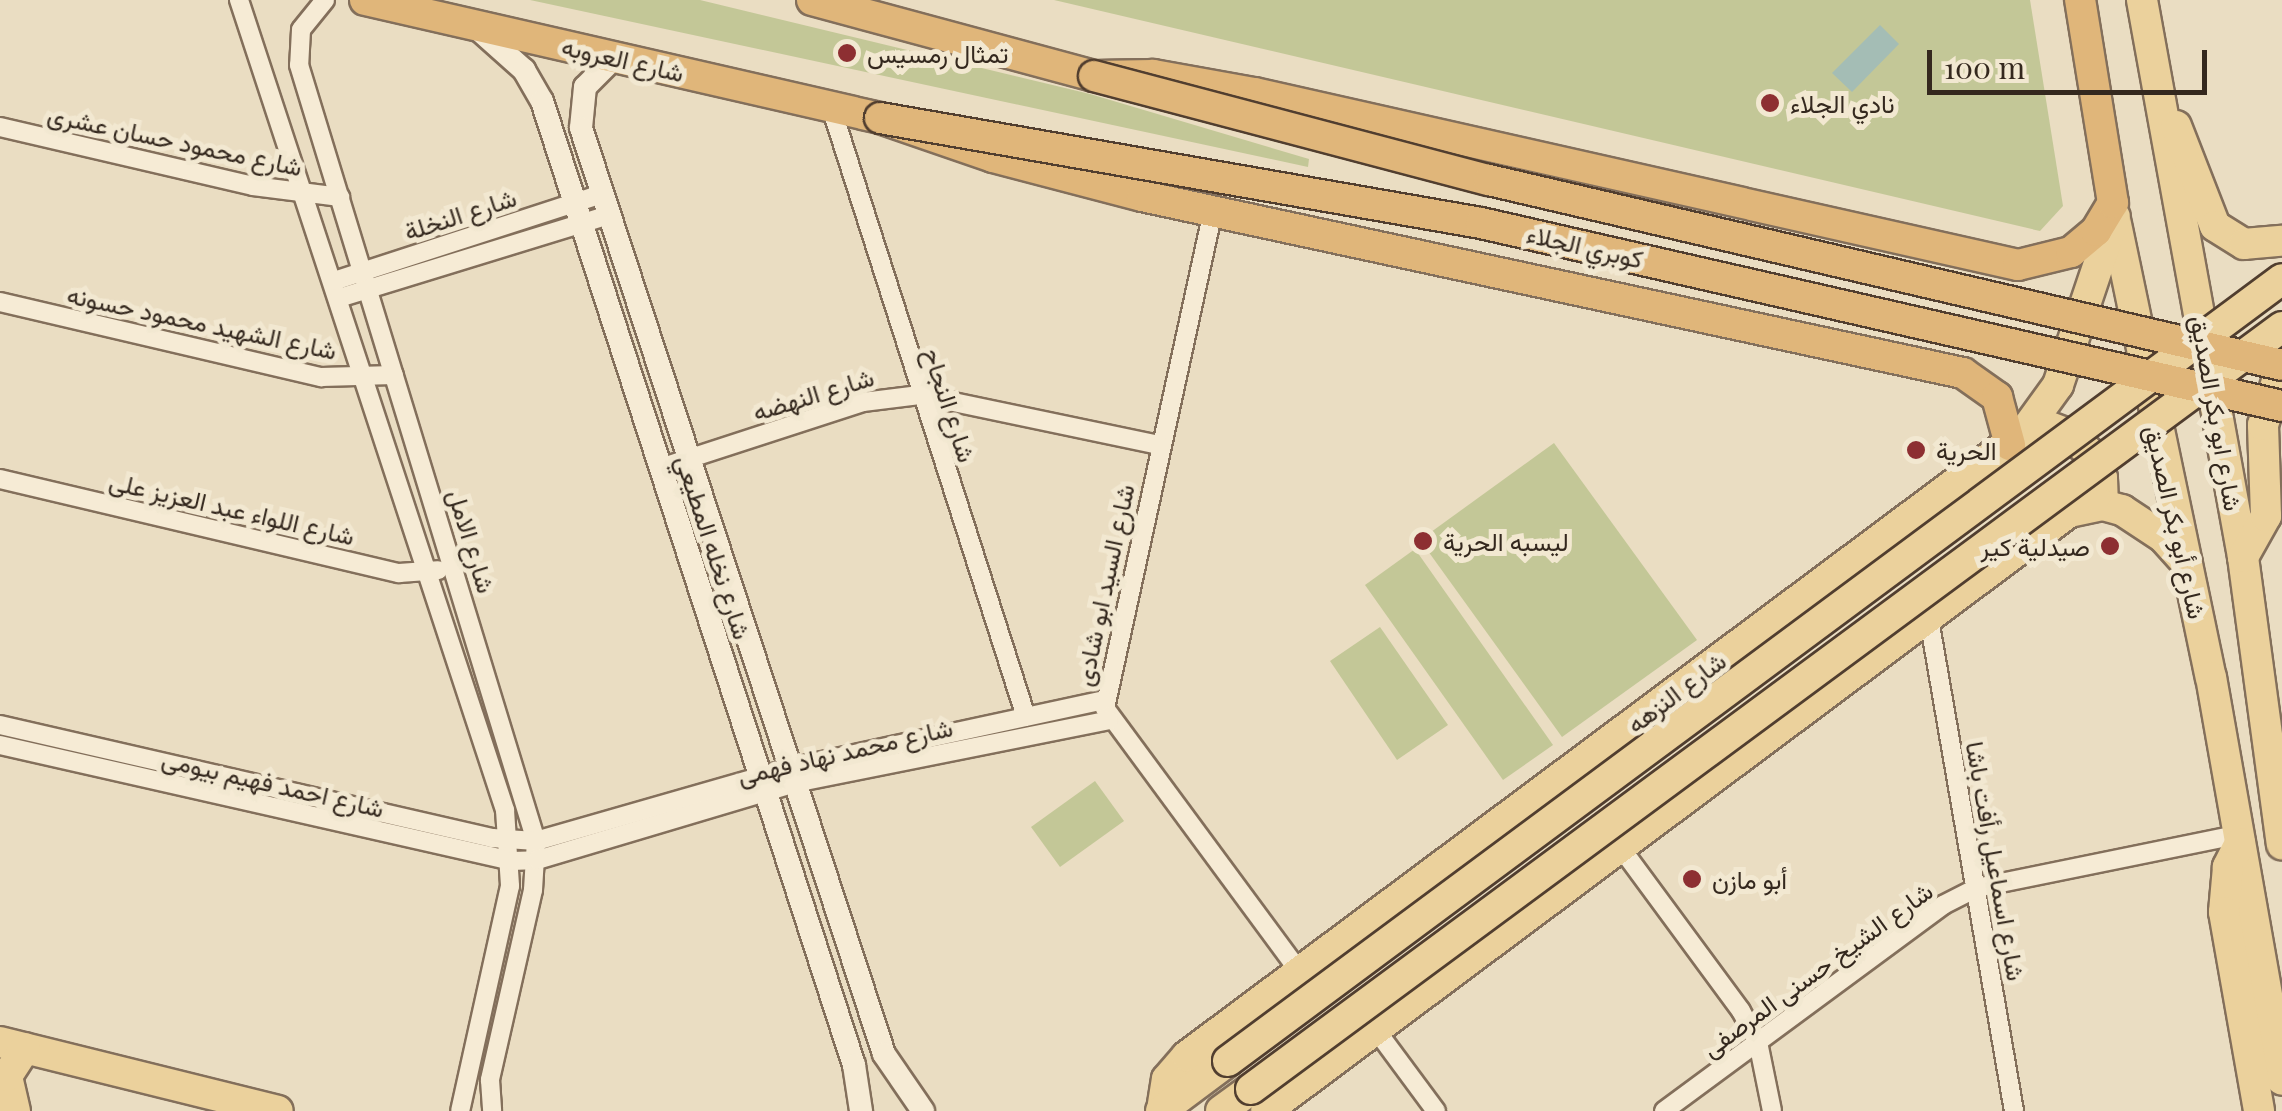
<!DOCTYPE html>
<html>
<head>
<meta charset="utf-8">
<style>
	body { margin:0 }
	#map { position:relative; width:2282px; height:1111px; overflow:hidden; background:#eaddc2; font-family:"Playfair Display",Vazirmatn,serif }
	div>[style] { position:absolute }
	.green>* { inset:0; background:#c3c797 }
	.water>* { inset:0; background:#a4bdb5 }
	.roads { filter:drop-shadow(2px 0 #836f5b) drop-shadow(-2px 0 #836f5b) drop-shadow(0 2px #836f5b) drop-shadow(0 -2px #836f5b) }
	.minor>* { height:18px; margin:-9px; padding:0 9px; transform-origin:9px; border-radius:9px; background:#f6ebd5 }
	.tertiary>* { height:22px; margin:-11px; padding:0 11px; transform-origin:11px; border-radius:11px; background:#f6ebd5 }
	.primary>* { height:30px; margin:-15px; padding:0 15px; transform-origin:15px; border-radius:15px; background:#ebd19c }
	.trunk>* { height:30px; margin:-15px; padding:0 15px; transform-origin:15px; border-radius:15px; background:#e0b67a }
	.bridges { filter:drop-shadow(2px 0 #513e2f) drop-shadow(-2px 0 #513e2f) drop-shadow(0 2px #513e2f) drop-shadow(0 -2px #513e2f) }
	.primary-bridge>* { height:30px; margin:-15px; padding:0 15px; transform-origin:15px; border-radius:15px; background:#ebd19c }
	.trunk-bridge>* { height:30px; margin:-15px; padding:0 15px; transform-origin:15px; border-radius:15px; background:#e0b67a }
	.dots>* { width:28px; height:28px; translate:-50% -50%; box-sizing:border-box; border:5px solid #f2e8d1; border-radius:50% }
	span { translate:-50% -50%; white-space:nowrap; text-align:center; line-height:1.15; -webkit-text-stroke:10px #f2e8d1; paint-order:stroke }
	.poi-label { font-size:25px; color:#34281e }
	.left { translate:0 -50%; text-align:left }
	.right { translate:-100% -50%; text-align:right }
	.street-label { font-size:25px; color:#34281e }
	.scale { position:absolute; left:1927px; top:50px; width:280px; height:45px; box-sizing:border-box; border:5px solid #34281e; border-top:0; padding-left:12px; font-size:30px; line-height:35px; white-space:nowrap; color:#34281e; -webkit-text-stroke:8px #f2e8d1; paint-order:stroke }
</style>
</head>
<body>
<div id="map">
	<div class="green">
		<i style="clip-path:polygon(530px 0,700px 0,1090px 94px,1309px 159px,1308px 167px)"></i>
		<i style="clip-path:polygon(1054px 0,2030px 0,2063px 206px,2040px 231px)"></i>
		<i style="clip-path:polygon(1554px 443px,1697px 640px,1562px 737px,1420px 540px)"></i>
		<i style="clip-path:polygon(1415px 549px,1553px 745px,1503px 780px,1365px 585px)"></i>
		<i style="clip-path:polygon(1380px 627px,1448px 725px,1397px 760px,1330px 661px)"></i>
		<i style="clip-path:polygon(1095px 781px,1124px 821px,1060px 867px,1031px 827px)"></i>
	</div>
	<div class="water">
		<i style="clip-path:polygon(1880px 25px,1899px 44px,1852px 92px,1832px 73px)"></i>
	</div>
	<div class="roads">
		<div class="minor">
			<i style="left:239px;top:0;width:853px;rotate:71.82deg"></i>
			<i style="left:505px;top:810px;width:76px;rotate:86.2deg"></i>
			<i style="left:510px;top:886px;width:230px;rotate:102.5deg"></i>
			<i style="left:325px;top:0;width:38px;rotate:129deg"></i>
			<i style="left:301px;top:30px;width:35px;rotate:93deg"></i>
			<i style="left:299px;top:65px;width:811px;rotate:73.02deg"></i>
			<i style="left:536px;top:841px;width:49px;rotate:93.5deg"></i>
			<i style="left:533px;top:890px;width:195px;rotate:102.8deg"></i>
			<i style="left:490px;top:1080px;width:31px;rotate:86deg"></i>
			<i style="left:831px;top:107px;width:640px;rotate:72.27deg"></i>
			<i style="left:0;top:127px;width:260px;rotate:13.1deg"></i>
			<i style="left:253px;top:186px;width:88px;rotate:7.2deg"></i>
			<i style="left:1213px;top:211px;width:509px;rotate:102.26deg"></i>
			<i style="left:1105px;top:708px;width:327px;rotate:53.6deg"></i>
			<i style="left:334px;top:281px;width:282px;rotate:-18deg"></i>
			<i style="left:339px;top:298px;width:282px;rotate:-17.1deg"></i>
			<i style="left:0;top:302px;width:330px;rotate:13.2deg"></i>
			<i style="left:321px;top:377px;width:73px;rotate:-1.6deg"></i>
			<i style="left:660px;top:468px;width:213px;rotate:-18deg"></i>
			<i style="left:863px;top:402px;width:57px;rotate:-7deg"></i>
			<i style="left:920px;top:395px;width:245px;rotate:11.8deg"></i>
			<i style="left:0;top:479px;width:410px;rotate:13.3deg"></i>
			<i style="left:399px;top:573px;width:39px;rotate:-4deg"></i>
			<i style="left:1929px;top:619px;width:499px;rotate:80.2deg"></i>
			<i style="left:0;top:725px;width:505px;rotate:12.94deg"></i>
			<i style="left:492px;top:838px;width:44px;rotate:3.9deg"></i>
			<i style="left:536px;top:841px;width:264px;rotate:-16deg"></i>
			<i style="left:790px;top:768px;width:321px;rotate:-12.2deg"></i>
			<i style="left:0;top:745px;width:525px;rotate:12.77deg"></i>
			<i style="left:512px;top:861px;width:25px;rotate:-2deg"></i>
			<i style="left:537px;top:860px;width:269px;rotate:-16.6deg"></i>
			<i style="left:795px;top:783px;width:320px;rotate:-11.3deg"></i>
			<i style="left:1621px;top:848px;width:202px;rotate:53.6deg"></i>
			<i style="left:1741px;top:1011px;width:35px;rotate:61deg"></i>
			<i style="left:1758px;top:1042px;width:70px;rotate:78.5deg"></i>
			<i style="left:1376px;top:1030px;width:101px;rotate:53.5deg"></i>
			<i style="left:1664px;top:1111px;width:347px;rotate:-36.4deg"></i>
			<i style="left:1943px;top:905px;width:37px;rotate:-27deg"></i>
			<i style="left:1976px;top:888px;width:270px;rotate:-11.5deg"></i>
		</div>
		<div class="tertiary">
			<i style="left:478px;top:29px;width:62px;rotate:41.7deg"></i>
			<i style="left:524px;top:70px;width:36px;rotate:60deg"></i>
			<i style="left:542px;top:101px;width:1013px;rotate:72.07deg"></i>
			<i style="left:854px;top:1065px;width:47px;rotate:81.3deg"></i>
			<i style="left:615px;top:57px;width:42px;rotate:135deg"></i>
			<i style="left:585px;top:87px;width:41px;rotate:95.6deg"></i>
			<i style="left:581px;top:128px;width:974px;rotate:71.88deg"></i>
			<i style="left:884px;top:1054px;width:69px;rotate:55.6deg"></i>
		</div>
		<div class="primary">
			<i style="left:2142px;top:0;width:566px;rotate:79.72deg"></i>
			<i style="left:2243px;top:557px;width:290px;rotate:82.3deg"></i>
			<i style="left:2176px;top:126px;width:107px;rotate:68.7deg"></i>
			<i style="left:2215px;top:226px;width:34px;rotate:32deg"></i>
			<i style="left:2244px;top:244px;width:38px;rotate:-5deg"></i>
			<i style="left:2116px;top:224px;width:463px;rotate:78.2deg"></i>
			<i style="left:2211px;top:677px;width:409px;rotate:80deg"></i>
			<i style="left:2047px;top:426px;width:26px;rotate:21deg"></i>
			<i style="left:2071px;top:435px;width:28px;rotate:44deg"></i>
			<i style="left:2091px;top:454px;width:26px;rotate:65deg"></i>
			<i style="left:2102px;top:478px;width:27px;rotate:88deg"></i>
			<i style="left:2243px;top:557px;width:47px;rotate:-60.7deg"></i>
			<i style="left:2266px;top:516px;width:91px;rotate:-91.9deg"></i>
			<i style="left:2263px;top:425px;width:63px;rotate:-72.4deg"></i>
			<i style="left:2240px;top:843px;width:27px;rotate:117deg"></i>
			<i style="left:2228px;top:867px;width:45px;rotate:95.1deg"></i>
			<i style="left:2224px;top:912px;width:202px;rotate:80deg"></i>
			<i style="left:0;top:1042px;width:286px;rotate:13.9deg"></i>
			<i style="left:1162px;top:1110px;width:31px;rotate:-81deg"></i>
			<i style="left:1167px;top:1079px;width:30px;rotate:-49deg"></i>
			<i style="left:1187px;top:1056px;width:1044px;rotate:-36.71deg"></i>
			<i style="left:2024px;top:432px;width:58px;rotate:-54.1deg"></i>
			<i style="left:2058px;top:385px;width:178px;rotate:-71.4deg"></i>
			<i style="left:15px;top:1111px;width:36px;rotate:-103deg"></i>
			<i style="left:7px;top:1076px;width:33px;rotate:-57deg"></i>
			<i style="left:1161px;top:1111px;width:84px;rotate:-36.7deg"></i>
			<i style="left:1221px;top:1111px;width:37px;rotate:-36deg"></i>
			<i style="left:1266px;top:1111px;width:1002px;rotate:-36.72deg"></i>
			<i style="left:2069px;top:512px;width:35px;rotate:-12deg"></i>
			<i style="left:2103px;top:505px;width:20px;rotate:15deg"></i>
			<i style="left:2122px;top:510px;width:49px;rotate:33.4deg"></i>
			<i style="left:2163px;top:537px;width:36px;rotate:48deg"></i>
		</div>
		<div class="trunk">
			<i style="left:365px;top:0;width:528px;rotate:12.91deg"></i>
			<i style="left:880px;top:118px;width:120px;rotate:19deg"></i>
			<i style="left:993px;top:157px;width:154px;rotate:14.7deg"></i>
			<i style="left:1142px;top:196px;width:840px;rotate:12.17deg"></i>
			<i style="left:1963px;top:373px;width:42px;rotate:35.2deg"></i>
			<i style="left:1997px;top:397px;width:50px;rotate:74.8deg"></i>
			<i style="left:812px;top:0;width:292px;rotate:15.1deg"></i>
			<i style="left:1094px;top:76px;width:59px;rotate:-1deg"></i>
			<i style="left:1153px;top:75px;width:103px;rotate:10.1deg"></i>
			<i style="left:1254px;top:93px;width:783px;rotate:12.69deg"></i>
			<i style="left:2018px;top:265px;width:55px;rotate:-13.8deg"></i>
			<i style="left:2071px;top:252px;width:33px;rotate:-40deg"></i>
			<i style="left:2096px;top:231px;width:33px;rotate:-59deg"></i>
			<i style="left:2113px;top:203px;width:206px;rotate:-99.2deg"></i>
		</div>
	</div>
	<div class="bridges">
		<div class="primary-bridge">
			<i style="left:1228px;top:1061px;width:1312px;rotate:-36.57deg"></i>
			<i style="left:1251px;top:1089px;width:1282px;rotate:-36.47deg"></i>
		</div>
		<div class="trunk-bridge">
			<i style="left:1094px;top:76px;width:408px;rotate:14.8deg"></i>
			<i style="left:1489px;top:180px;width:814px;rotate:13.13deg"></i>
			<i style="left:880px;top:118px;width:610px;rotate:9.91deg"></i>
			<i style="left:1481px;top:223px;width:822px;rotate:12.87deg"></i>
		</div>
	</div>
	<div class="dots">
		<i style="left:847px;top:53px;background:#8d2f32"></i>
		<i style="left:1770px;top:103px;background:#8d2f32"></i>
		<i style="left:1916px;top:450px;background:#8d2f32"></i>
		<i style="left:1423px;top:541px;background:#8d2f32"></i>
		<i style="left:2110px;top:546px;background:#8d2f32"></i>
		<i style="left:1692px;top:879px;background:#8d2f32"></i>
	</div>
	<div class="poi-label">
		<span class="left" style="left:867px;top:53px">تمثال رمسيس</span>
		<span class="left" style="left:1790px;top:103px">نادي الجلاء</span>
		<span class="left" style="left:1936px;top:450px">الحرية</span>
		<span class="left" style="left:1443px;top:541px">ليسبه الحرية</span>
		<span class="right" style="left:2090px;top:546px">صيدلية كير</span>
		<span class="left" style="left:1712px;top:879px">أبو مازن</span>
	</div>
	<div class="street-label">
		<span style="left:623px;top:59px;rotate:13deg">شارع العروبه</span>
		<span style="left:175px;top:140px;rotate:12deg">شارع محمود حسان عشرى</span>
		<span style="left:460px;top:214px;rotate:-18deg">شارع النخلة</span>
		<span style="left:1585px;top:246px;rotate:13deg">كوبري الجلاء</span>
		<span style="left:202px;top:322px;rotate:12deg">شارع الشهيد محمود حسونه</span>
		<span style="left:813px;top:394px;rotate:-17deg">شارع النهضه</span>
		<span style="left:950px;top:405px;rotate:72deg">شارع النجاح</span>
		<span style="left:2217px;top:413px;rotate:80deg">شارع ابو بكر الصديق</span>
		<span style="left:232px;top:508px;rotate:13deg">شارع اللواء عبد العزيز على</span>
		<span style="left:2176px;top:522px;rotate:77deg">شارع أبو بكر الصديق</span>
		<span style="left:472px;top:541px;rotate:73deg">شارع الامل</span>
		<span style="left:714px;top:547px;rotate:72deg">شارع نخله المطيعي</span>
		<span style="left:1104px;top:585px;rotate:-78deg">شارع السيد ابو شادى</span>
		<span style="left:1676px;top:692px;rotate:-37deg">شارع النزهه</span>
		<span style="left:845px;top:751px;rotate:-13deg">شارع محمد نهاد فهمى</span>
		<span style="left:273px;top:783px;rotate:13deg">شارع احمد فهيم بيومى</span>
		<span style="left:1996px;top:861px;rotate:80deg">شارع اسماعيل رأفت باشا</span>
		<span style="left:1817px;top:969px;rotate:-36deg">شارع الشيخ حسنى المرصفى</span>
	</div>
	<div class="scale">100 m</div>
</div>
</body>
</html>
